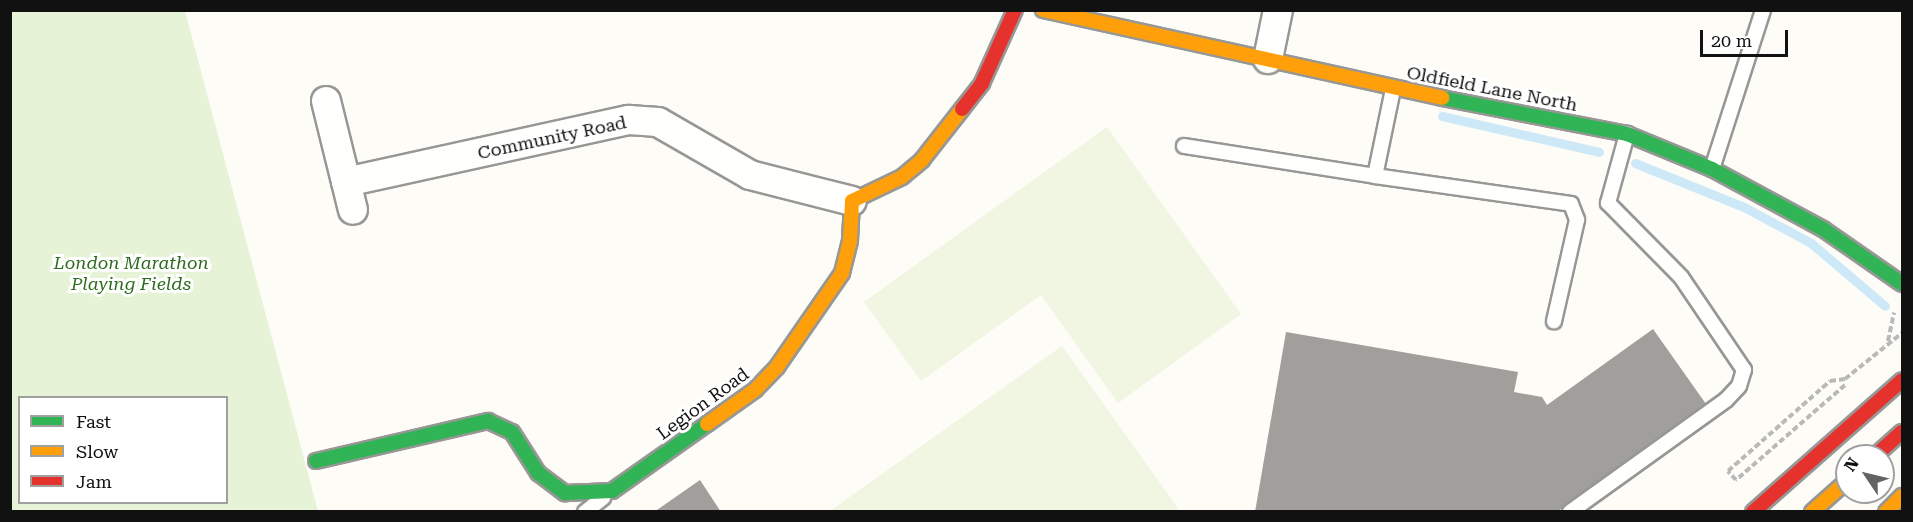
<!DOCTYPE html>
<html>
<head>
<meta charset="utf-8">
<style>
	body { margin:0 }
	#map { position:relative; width:1913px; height:522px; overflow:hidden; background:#fdfcf7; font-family:"Roboto Serif",serif }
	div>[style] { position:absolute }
	.green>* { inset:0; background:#e7f3d7 }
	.pitch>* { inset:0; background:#f0f6e1 }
	.stream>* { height:9px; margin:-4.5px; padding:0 4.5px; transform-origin:4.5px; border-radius:4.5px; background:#cde8f7 }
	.building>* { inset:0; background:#a19f9c }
	.path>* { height:4px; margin-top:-2px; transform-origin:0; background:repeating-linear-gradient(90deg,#b9b9b8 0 6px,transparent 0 9px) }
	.roads { filter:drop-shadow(2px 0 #979795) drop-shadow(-2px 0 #979795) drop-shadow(0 2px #979795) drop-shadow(0 -2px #979795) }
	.lane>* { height:14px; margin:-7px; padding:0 7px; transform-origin:7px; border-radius:7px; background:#fffffe }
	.street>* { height:28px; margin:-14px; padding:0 14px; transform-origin:14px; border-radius:14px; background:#fffffe }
	.fast>* { height:14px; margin:-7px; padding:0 7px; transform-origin:7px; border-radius:7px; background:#30b455 }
	.slow>* { height:14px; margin:-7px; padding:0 7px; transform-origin:7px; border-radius:7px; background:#ff9f0a }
	.jam>* { height:14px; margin:-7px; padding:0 7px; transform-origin:7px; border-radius:7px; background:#e5322d }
	span { translate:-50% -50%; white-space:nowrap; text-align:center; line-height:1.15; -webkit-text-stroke:6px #fff; paint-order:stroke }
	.street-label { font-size:18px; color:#111 }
	.park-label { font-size:18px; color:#2f6b1f; font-style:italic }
	.frame { position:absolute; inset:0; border:12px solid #111; pointer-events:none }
	.legend { position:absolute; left:18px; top:396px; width:210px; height:108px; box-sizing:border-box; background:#fff; border:2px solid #a0a0a0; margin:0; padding:8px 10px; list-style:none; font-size:18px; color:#111 }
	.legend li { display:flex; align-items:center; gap:12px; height:30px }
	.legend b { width:30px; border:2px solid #a0a0a0 }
	.north { position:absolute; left:1835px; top:444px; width:60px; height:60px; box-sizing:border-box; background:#fff; border:2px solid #a0a0a0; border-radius:50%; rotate:305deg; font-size:16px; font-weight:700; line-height:24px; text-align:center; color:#111 }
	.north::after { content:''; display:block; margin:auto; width:21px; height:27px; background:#646362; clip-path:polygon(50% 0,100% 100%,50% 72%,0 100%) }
	.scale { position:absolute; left:1700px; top:30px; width:88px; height:27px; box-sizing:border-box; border:3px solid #111; border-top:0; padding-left:8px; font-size:18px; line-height:21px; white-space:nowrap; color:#111; -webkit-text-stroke:4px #fff; paint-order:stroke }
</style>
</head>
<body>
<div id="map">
	<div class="green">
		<i style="clip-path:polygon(evenodd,10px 11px,185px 11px,318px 511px,11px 511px,10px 11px,20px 398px,226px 398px,226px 502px,20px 502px,20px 398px)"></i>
	</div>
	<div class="pitch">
		<i style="clip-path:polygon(1107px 127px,1241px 314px,1118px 403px,1041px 295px,921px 381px,864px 302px)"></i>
		<i style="clip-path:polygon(1062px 346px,1180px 511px,830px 511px)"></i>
	</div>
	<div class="stream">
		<i style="left:1442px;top:116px;width:161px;rotate:12.9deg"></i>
		<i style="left:1635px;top:163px;width:118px;rotate:22deg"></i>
		<i style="left:1744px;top:207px;width:76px;rotate:28.2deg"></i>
		<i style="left:1811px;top:243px;width:97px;rotate:40.4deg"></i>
	</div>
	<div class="building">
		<i style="clip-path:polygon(1653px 329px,1706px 404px,1557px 512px,1255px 512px,1286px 332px,1518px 372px,1514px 392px,1542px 397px,1547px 405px)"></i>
		<i style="clip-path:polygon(700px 480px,721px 512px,654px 512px)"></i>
	</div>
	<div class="path">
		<i style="left:1888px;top:341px;width:29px;rotate:-78deg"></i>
		<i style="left:1845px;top:385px;width:145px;rotate:138.9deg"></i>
		<i style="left:1736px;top:480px;width:12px;rotate:-132deg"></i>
		<i style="left:1728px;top:471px;width:136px;rotate:-41.4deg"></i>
		<i style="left:1830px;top:381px;width:15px;rotate:-8deg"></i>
		<i style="left:1845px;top:379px;width:73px;rotate:-38.9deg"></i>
	</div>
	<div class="roads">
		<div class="lane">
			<i style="left:1184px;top:146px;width:193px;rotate:8.9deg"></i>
			<i style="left:1375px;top:176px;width:89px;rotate:-78.3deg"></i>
			<i style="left:1712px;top:169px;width:167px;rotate:-72.2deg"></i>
			<i style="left:1375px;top:176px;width:198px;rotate:8.1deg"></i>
			<i style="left:1571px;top:204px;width:17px;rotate:69deg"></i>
			<i style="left:1577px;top:220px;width:104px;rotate:102.8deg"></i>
			<i style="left:585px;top:512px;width:23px;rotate:-38deg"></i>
			<i style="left:1570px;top:512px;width:192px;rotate:-35.7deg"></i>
			<i style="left:1726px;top:400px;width:19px;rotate:-47deg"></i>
			<i style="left:1739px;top:386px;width:17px;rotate:-73deg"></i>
			<i style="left:1744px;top:370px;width:112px;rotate:-124.1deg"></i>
			<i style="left:1681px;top:277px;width:104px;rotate:-134.6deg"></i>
			<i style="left:1608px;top:203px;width:72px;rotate:-74.6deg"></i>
		</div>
		<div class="street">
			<i style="left:1268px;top:59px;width:50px;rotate:-78.5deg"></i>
			<i style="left:326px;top:101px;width:112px;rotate:76.1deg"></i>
			<i style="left:346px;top:182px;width:290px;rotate:-12.4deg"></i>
			<i style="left:629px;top:120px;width:29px;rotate:4deg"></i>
			<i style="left:658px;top:122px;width:106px;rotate:29.9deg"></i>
			<i style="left:750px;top:175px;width:105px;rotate:14.3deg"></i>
		</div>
		<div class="fast">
			<i style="left:1442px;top:98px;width:188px;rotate:11deg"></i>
			<i style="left:1627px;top:134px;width:92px;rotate:22.4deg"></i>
			<i style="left:1712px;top:169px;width:126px;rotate:28.4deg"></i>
			<i style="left:1823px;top:229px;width:96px;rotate:34.8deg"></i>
			<i style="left:316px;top:461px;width:177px;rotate:-13.1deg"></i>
			<i style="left:488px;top:421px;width:26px;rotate:25deg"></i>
			<i style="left:512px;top:432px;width:49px;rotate:57.6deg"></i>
			<i style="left:538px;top:473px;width:34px;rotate:37deg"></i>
			<i style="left:565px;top:493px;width:47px;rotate:-2.4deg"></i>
			<i style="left:612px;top:491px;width:116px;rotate:-35.2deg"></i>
		</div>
		<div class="slow">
			<i style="left:1043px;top:10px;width:409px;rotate:12.4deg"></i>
			<i style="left:707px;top:424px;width:59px;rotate:-35.3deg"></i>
			<i style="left:755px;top:390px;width:32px;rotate:-46deg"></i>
			<i style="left:777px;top:367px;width:114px;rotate:-55.3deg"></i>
			<i style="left:842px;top:273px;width:34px;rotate:-76deg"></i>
			<i style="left:850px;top:240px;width:39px;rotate:-87deg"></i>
			<i style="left:852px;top:201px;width:55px;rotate:-25.6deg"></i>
			<i style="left:902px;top:177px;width:26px;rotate:-40deg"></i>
			<i style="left:922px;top:160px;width:65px;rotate:-51.9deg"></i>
			<i style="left:1812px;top:512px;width:47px;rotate:-41.5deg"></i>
			<i style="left:1886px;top:512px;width:23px;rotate:-45deg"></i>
		</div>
		<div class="jam">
			<i style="left:962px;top:109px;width:33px;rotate:-52deg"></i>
			<i style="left:982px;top:83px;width:80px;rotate:-65.7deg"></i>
			<i style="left:1875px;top:456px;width:36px;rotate:-42deg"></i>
			<i style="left:1753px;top:512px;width:199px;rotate:-41.5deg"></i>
		</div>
	</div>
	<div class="street-label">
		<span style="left:1492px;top:89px;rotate:11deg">Oldfield Lane North</span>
		<span style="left:552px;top:138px;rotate:-12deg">Community Road</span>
		<span style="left:703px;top:404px;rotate:-36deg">Legion Road</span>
	</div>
	<div class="park-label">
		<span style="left:131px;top:274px">London Marathon<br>Playing Fields</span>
	</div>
	<div class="frame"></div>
	<ul class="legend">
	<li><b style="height:8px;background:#30b455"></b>Fast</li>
	<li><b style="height:8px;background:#ff9f0a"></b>Slow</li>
	<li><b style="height:8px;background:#e5322d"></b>Jam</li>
	</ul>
	<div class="north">N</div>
	<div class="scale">20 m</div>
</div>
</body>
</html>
